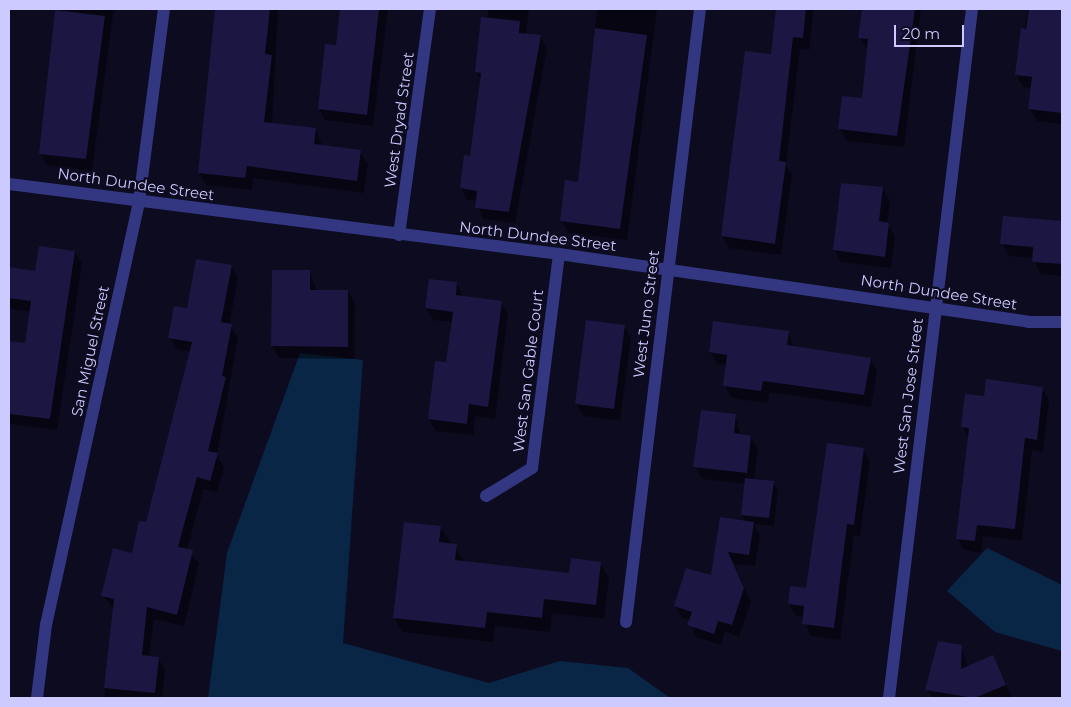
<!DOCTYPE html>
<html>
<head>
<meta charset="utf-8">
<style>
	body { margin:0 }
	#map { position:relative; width:1071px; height:707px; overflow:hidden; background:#0d0b20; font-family:Montserrat,sans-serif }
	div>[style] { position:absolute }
	.water>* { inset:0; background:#092646 }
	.shadow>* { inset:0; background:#0007 }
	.building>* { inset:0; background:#1b1642 }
	.minor>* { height:12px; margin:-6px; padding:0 6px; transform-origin:6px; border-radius:6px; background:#333782 }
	span { translate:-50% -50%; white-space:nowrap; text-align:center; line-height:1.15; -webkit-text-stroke:4.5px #0d0b20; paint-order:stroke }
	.street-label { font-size:15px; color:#cccaff }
	.frame { position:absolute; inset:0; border:10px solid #cccaff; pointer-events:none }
	.scale { position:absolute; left:894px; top:25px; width:70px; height:22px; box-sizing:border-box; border:2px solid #cccaff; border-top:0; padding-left:6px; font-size:15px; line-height:18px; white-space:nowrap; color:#cccaff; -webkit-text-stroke:4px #0d0b20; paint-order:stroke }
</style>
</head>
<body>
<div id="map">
	<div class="water">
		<i style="clip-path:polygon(300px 353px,363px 360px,343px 643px,489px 683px,560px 661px,628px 668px,670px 698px,208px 698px,227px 553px)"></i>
		<i style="clip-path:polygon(987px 548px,1062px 585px,1062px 651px,995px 632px,947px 591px)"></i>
	</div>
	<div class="shadow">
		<i style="clip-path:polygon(55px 9px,117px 9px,113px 15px,92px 171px,47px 165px,40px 153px)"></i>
		<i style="clip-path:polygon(219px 9px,278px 9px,272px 124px,316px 129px,322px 146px,360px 151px,368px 164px,364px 193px,253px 178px,252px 190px,206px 185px,199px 173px)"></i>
		<i style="clip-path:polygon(342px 9px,388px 9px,373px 126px,325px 120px,319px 109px,337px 46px)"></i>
		<i style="clip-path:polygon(489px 9px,529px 9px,526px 35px,540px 36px,547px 48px,515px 223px,483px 219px,477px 201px,467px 200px,461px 188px,471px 157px,481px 80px,476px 72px)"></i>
		<i style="clip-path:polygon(597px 9px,657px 9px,627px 240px,569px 233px,562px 221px,579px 183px)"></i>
		<i style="clip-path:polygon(770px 9px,814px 9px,809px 50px,800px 49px,786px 165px,792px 175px,781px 255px,729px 248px,722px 236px,772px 56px,777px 11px)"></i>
		<i style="clip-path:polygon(863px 9px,921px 9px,904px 147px,847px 141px,840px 129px,863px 100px,868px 50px,860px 37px)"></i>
		<i style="clip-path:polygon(1028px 9px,1062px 9px,1062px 124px,1037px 121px,1030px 109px,1032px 88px,1023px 87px,1016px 75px)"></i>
		<i style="clip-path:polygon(843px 184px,883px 189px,890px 201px,887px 224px,895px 236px,891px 268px,841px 262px,834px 250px)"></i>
		<i style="clip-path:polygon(1004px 217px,1062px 222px,1062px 276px,1040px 274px,1033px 258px,1009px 256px,1002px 243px)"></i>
		<i style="clip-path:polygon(75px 252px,82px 264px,57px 430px,9px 424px,9px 342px,26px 344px,31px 312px,9px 308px,9px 269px,36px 272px)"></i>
		<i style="clip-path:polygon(231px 266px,238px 278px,229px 325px,238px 337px,217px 455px,224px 467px,217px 492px,203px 489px,187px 550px,199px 563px,184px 626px,154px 619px,149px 657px,158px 658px,165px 670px,162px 698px,104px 698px,114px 609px,103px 596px,133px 554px,147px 524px,191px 352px,177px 349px,170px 337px,188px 309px)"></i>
		<i style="clip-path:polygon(310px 272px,317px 291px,348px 291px,355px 303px,354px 359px,279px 358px,272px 346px)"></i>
		<i style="clip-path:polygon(457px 283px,463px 297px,501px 302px,508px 314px,495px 419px,475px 416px,473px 435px,436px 431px,429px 419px,447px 364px,453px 322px,433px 320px,426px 308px)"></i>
		<i style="clip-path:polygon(624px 326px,631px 338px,620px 421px,583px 416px,576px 404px)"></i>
		<i style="clip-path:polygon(788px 332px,794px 348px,870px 359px,877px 371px,871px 407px,769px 392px,768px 403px,732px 398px,725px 386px,727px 365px,717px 364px,710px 352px)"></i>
		<i style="clip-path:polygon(1042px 388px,1049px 400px,1043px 452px,1032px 450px,1022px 541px,983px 536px,981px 553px,964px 550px,957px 538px,969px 438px,962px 426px)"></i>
		<i style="clip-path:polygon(735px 415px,741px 436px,751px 437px,758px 449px,754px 480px,773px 482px,778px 490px,774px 526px,754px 524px,760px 535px,755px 566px,734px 564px,751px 602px,739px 637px,725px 632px,721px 645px,696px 637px,690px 621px,682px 618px,675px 606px,687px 569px,712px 577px,746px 522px,742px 515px,746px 484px,702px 479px,695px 467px)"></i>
		<i style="clip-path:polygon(863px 449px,870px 461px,860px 536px,854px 535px,840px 640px,810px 636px,804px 617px,796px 616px,789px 604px,808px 590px)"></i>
		<i style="clip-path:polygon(440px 527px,465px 562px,570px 574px,600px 563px,609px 578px,604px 619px,552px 613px,550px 632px,495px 626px,493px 642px,403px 632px,394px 618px)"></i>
		<i style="clip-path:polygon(961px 646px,968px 667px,992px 656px,1012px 697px,932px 698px,927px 690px)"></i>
	</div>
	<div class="building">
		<i style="clip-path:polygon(215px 9px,270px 9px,265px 54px,272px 55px,264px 122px,316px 128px,314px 144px,361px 150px,357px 181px,247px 166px,245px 178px,198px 173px)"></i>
		<i style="clip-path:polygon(340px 9px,379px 9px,367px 115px,318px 109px,325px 44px,336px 45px)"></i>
		<i style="clip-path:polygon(776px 9px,806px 9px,803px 38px,793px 37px,779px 161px,786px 162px,775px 244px,721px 236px,745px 51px,771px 54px)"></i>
		<i style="clip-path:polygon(862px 9px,915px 9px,897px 136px,838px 129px,842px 96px,862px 98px,868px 39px,858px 38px)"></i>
		<i style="clip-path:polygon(1029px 9px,1062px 9px,1062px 113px,1028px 109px,1032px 77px,1015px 75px,1021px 28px,1026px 29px)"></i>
		<i style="clip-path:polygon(55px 10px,105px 16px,86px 159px,39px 154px)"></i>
		<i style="clip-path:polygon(481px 17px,520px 21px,519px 33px,541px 35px,509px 212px,475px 208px,477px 191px,460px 188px,464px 155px,470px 156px,481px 73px,475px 72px)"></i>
		<i style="clip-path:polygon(595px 28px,647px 35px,620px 229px,560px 221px,565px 180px,578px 182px)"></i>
		<i style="clip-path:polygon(841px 183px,883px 187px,879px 221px,889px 223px,885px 257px,833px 250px)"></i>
		<i style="clip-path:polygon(1003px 216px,1062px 221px,1062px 264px,1032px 262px,1033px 247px,1000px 244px)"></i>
		<i style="clip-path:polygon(39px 246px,75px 251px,50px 419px,9px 414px,9px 341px,25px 343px,31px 301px,9px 298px,9px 267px,35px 271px)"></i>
		<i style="clip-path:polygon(196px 259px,232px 265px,221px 322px,232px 324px,222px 376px,226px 377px,208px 451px,218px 453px,210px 481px,197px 477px,178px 547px,193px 550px,177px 615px,147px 607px,142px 655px,159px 657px,155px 693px,104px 688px,114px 599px,101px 596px,113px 548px,132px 553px,139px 521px,146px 522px,192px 342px,168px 338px,174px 306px,187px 308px)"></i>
		<i style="clip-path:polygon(272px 270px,310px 270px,310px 290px,348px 290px,348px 347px,271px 346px)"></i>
		<i style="clip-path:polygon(429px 279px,457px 282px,456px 295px,502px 301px,488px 407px,469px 404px,467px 424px,428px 419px,435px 361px,446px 362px,453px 312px,425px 308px)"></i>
		<i style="clip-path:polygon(586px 320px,625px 325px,614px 409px,575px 404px)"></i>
		<i style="clip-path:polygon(713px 321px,789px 331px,787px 345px,871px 358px,864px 395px,763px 381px,761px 391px,723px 386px,727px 355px,709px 352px)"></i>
		<i style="clip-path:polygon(986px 379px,1043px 387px,1037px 440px,1025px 438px,1015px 529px,977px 525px,975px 541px,956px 539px,969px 428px,961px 427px,965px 394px,984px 396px)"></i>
		<i style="clip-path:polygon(701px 410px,736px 414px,734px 433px,751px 436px,747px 473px,693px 467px)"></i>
		<i style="clip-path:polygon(827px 443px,864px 448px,854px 525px,847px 524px,834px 628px,802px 624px,804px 606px,788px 604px,790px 586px,806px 588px)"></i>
		<i style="clip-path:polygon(745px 478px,774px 481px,769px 518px,741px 515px)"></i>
		<i style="clip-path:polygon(720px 517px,754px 522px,749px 555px,728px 552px,744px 588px,732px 625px,718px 621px,714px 634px,687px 625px,692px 612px,674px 606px,686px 568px,711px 575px)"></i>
		<i style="clip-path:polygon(404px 522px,441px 526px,439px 542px,457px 544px,455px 560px,569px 573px,571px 558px,601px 562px,596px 605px,544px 599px,542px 618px,487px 612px,485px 628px,393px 618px)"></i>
		<i style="clip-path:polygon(938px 641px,962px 645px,961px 669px,993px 655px,1006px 685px,974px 698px,925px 690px)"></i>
	</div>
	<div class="minor">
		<i style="left:9px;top:184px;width:554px;rotate:7.25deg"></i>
		<i style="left:559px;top:254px;width:474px;rotate:8.2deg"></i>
		<i style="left:1028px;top:322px;width:34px"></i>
		<i style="left:399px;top:235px;width:228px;rotate:-82.2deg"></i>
		<i style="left:486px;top:496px;width:54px;rotate:-31.3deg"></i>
		<i style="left:532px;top:468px;width:216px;rotate:-82.8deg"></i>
		<i style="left:626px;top:622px;width:617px;rotate:-83.12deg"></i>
		<i style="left:37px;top:698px;width:74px;rotate:-83deg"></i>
		<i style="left:46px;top:625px;width:434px;rotate:-77.6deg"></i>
		<i style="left:139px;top:201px;width:194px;rotate:-82.6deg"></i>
		<i style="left:889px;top:698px;width:694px;rotate:-83.13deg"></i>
	</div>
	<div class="street-label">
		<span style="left:399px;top:120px;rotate:-82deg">West Dryad Street</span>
		<span style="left:136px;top:184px;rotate:8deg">North Dundee Street</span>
		<span style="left:538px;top:236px;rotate:7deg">North Dundee Street</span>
		<span style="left:939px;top:292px;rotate:9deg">North Dundee Street</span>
		<span style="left:646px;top:314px;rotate:-83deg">West Juno Street</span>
		<span style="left:90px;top:351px;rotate:-78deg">San Miguel Street</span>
		<span style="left:528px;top:371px;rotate:-83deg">West San Gable Court</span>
		<span style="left:908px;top:396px;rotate:-83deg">West San Jose Street</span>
	</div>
	<div class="frame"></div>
	<div class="scale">20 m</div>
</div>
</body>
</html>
